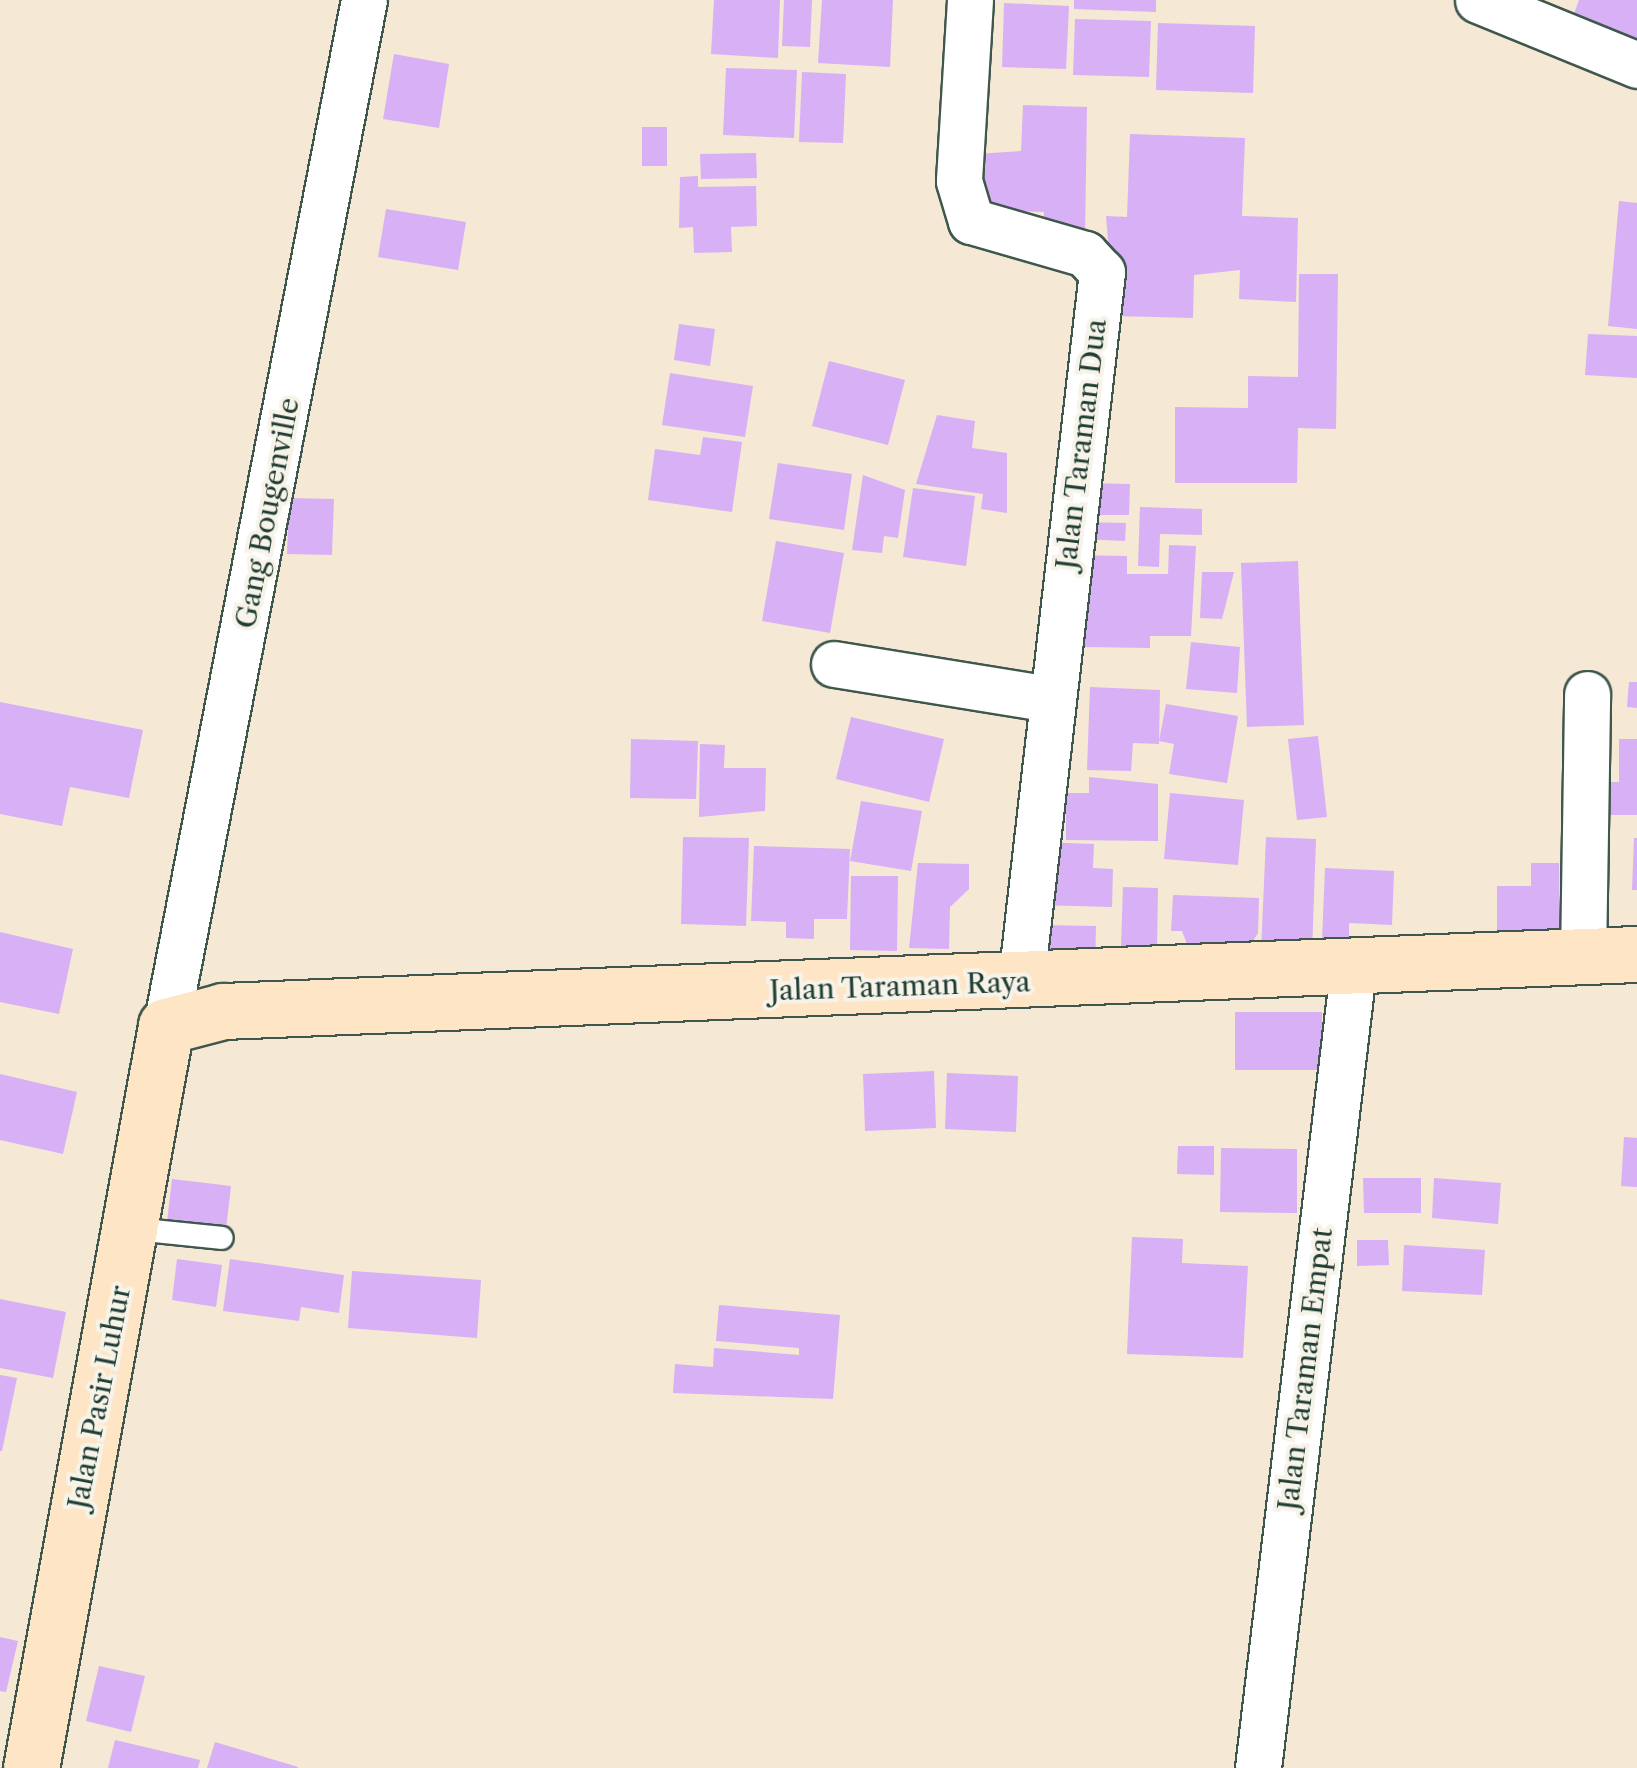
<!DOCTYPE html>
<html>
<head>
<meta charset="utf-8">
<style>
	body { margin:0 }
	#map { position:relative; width:1637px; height:1768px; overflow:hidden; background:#f5e8d4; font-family:"Libre Caslon Text",serif }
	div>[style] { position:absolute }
	.building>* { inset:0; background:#d8b0f5 }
	.roads { filter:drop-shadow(2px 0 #3f574c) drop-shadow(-2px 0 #3f574c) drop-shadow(0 2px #3f574c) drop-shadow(0 -2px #3f574c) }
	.lane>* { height:22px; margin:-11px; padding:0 11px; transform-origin:11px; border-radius:11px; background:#fff }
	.street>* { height:45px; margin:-22.5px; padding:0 22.5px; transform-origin:22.5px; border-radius:22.5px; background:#fff }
	.secondary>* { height:55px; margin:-27.5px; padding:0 27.5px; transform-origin:27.5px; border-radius:27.5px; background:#fde5c5 }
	span { translate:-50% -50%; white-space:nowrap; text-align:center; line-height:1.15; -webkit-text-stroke:8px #f7f3e8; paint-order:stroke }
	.street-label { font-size:28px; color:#1f3d34 }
</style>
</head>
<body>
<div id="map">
	<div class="building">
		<i style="clip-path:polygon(714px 0,780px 0,778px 58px,711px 54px)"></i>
		<i style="clip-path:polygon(784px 0,812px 0,810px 47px,782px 46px)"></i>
		<i style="clip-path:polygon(822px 0,893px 0,890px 67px,818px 63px)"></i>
		<i style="clip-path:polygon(1074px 0,1156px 0,1156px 12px,1074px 9px)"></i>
		<i style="clip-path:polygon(1579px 0,1637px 0,1637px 61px,1566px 36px)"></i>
		<i style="clip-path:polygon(1004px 3px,1069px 6px,1066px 69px,1002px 67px)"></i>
		<i style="clip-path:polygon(1075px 19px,1151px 21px,1149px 77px,1073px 75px)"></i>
		<i style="clip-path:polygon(1158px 23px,1255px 26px,1253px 93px,1156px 90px)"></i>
		<i style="clip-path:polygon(394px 54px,449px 64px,439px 128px,383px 119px)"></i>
		<i style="clip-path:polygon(726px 68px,797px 70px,794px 138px,723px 135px)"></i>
		<i style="clip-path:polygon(802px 72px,846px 74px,843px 143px,799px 142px)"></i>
		<i style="clip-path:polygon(1023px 105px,1087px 107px,1085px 236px,1043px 235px,1044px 212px,988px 210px,975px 201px,977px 154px,1021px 151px)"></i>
		<i style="clip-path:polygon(642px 127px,667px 127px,667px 166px,642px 166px)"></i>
		<i style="clip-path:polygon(1130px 134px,1245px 138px,1242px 216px,1298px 218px,1296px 302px,1239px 299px,1240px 270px,1194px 275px,1193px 318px,1114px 316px,1106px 216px,1127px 217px)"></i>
		<i style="clip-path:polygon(756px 153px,757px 178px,701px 179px,700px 154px)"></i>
		<i style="clip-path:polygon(698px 176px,698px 187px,756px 186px,757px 226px,731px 227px,732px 252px,694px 253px,693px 227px,679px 228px,680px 177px)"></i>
		<i style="clip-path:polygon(1619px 201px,1637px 203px,1637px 329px,1608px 326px)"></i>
		<i style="clip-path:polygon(386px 209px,466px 222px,458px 270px,378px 257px)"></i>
		<i style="clip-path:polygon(1299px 274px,1338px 274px,1336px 429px,1298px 428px,1297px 483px,1175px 483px,1175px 407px,1248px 408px,1248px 376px,1298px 377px)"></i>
		<i style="clip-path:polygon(679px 324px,715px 329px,710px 366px,674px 360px)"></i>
		<i style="clip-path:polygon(1588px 334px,1637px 336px,1637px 378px,1585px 375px)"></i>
		<i style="clip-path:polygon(829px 361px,905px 380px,888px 445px,812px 426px)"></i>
		<i style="clip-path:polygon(670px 373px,753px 386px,745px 437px,662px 425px)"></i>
		<i style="clip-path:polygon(937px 415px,975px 421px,972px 448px,1007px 453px,1007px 513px,981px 509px,983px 494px,916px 484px)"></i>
		<i style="clip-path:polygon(703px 437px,742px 442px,732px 512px,648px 500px,655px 449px,700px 455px)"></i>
		<i style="clip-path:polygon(778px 463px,852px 474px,844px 530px,769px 519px)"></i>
		<i style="clip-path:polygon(863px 475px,905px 490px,898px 538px,884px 536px,882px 553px,852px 550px)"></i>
		<i style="clip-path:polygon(1079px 483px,1130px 484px,1129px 515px,1079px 515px)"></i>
		<i style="clip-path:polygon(913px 488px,975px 496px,966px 566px,903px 557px)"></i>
		<i style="clip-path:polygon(289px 498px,334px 499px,332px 555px,287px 554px)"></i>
		<i style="clip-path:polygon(1140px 507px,1202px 509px,1202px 535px,1160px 534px,1159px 567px,1138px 566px)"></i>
		<i style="clip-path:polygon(1081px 522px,1126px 523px,1125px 541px,1081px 539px)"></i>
		<i style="clip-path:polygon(776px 541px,844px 553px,830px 633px,762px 621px)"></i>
		<i style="clip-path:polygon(1169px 545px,1196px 546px,1191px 636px,1150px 636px,1150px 648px,1084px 647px,1086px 581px,1076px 555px,1127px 556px,1127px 574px,1168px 574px)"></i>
		<i style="clip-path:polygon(1298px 561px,1304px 725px,1247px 727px,1241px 563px)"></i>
		<i style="clip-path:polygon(1202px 572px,1234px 572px,1222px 619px,1200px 618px)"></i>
		<i style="clip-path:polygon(1191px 642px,1240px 647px,1237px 693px,1186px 689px)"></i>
		<i style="clip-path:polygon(1629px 682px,1637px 682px,1637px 708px,1627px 707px)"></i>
		<i style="clip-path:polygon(1090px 687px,1160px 690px,1159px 744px,1133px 743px,1131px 771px,1087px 770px)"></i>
		<i style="clip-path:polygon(0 702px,143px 730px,129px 798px,70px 787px,62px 826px,0 814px)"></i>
		<i style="clip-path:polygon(1166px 704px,1238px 716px,1227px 783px,1169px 774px,1174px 744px,1159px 741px)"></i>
		<i style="clip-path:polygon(851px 717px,944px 739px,929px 802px,836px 779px)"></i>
		<i style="clip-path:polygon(1318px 736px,1327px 817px,1297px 820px,1288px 739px)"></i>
		<i style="clip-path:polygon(631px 739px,698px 741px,696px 799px,630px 798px)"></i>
		<i style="clip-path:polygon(1619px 739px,1637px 739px,1637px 815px,1605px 815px,1605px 782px,1619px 782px)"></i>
		<i style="clip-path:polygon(700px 744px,725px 745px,724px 768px,766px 768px,765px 811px,699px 817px)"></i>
		<i style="clip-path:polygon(1089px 777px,1158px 784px,1158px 841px,1066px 840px,1066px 793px,1089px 793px)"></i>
		<i style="clip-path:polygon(1170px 793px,1244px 800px,1238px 865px,1164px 859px)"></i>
		<i style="clip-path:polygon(861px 801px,922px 811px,911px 871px,850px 861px)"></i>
		<i style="clip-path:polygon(683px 837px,749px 838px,746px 926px,681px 924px)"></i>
		<i style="clip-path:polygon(1266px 837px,1316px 839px,1312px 953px,1261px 951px)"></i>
		<i style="clip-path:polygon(1634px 838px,1637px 838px,1637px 890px,1632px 890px)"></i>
		<i style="clip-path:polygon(1039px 842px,1094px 844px,1093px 868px,1113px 869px,1112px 907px,1037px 905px)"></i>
		<i style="clip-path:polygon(754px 846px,850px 849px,847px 919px,814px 919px,814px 939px,786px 938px,786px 922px,751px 921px)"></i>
		<i style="clip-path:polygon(918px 863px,969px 864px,969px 889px,950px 907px,949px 949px,909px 948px)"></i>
		<i style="clip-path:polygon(1531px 863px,1559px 863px,1560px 945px,1497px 945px,1497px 886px,1531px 886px)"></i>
		<i style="clip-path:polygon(1325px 868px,1394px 871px,1392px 925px,1349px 923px,1349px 941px,1322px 940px)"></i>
		<i style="clip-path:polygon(851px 876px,898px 876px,897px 951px,850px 950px)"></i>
		<i style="clip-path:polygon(1123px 887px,1158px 888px,1157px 947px,1121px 946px)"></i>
		<i style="clip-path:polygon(1173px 895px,1259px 898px,1258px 933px,1250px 946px,1192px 957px,1182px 931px,1171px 931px)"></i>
		<i style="clip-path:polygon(1038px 925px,1096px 926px,1095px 971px,1037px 970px)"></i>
		<i style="clip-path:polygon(0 932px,73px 949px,59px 1014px,0 1002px)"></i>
		<i style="clip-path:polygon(1235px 1012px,1322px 1012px,1322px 1070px,1235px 1070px)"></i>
		<i style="clip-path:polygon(934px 1071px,936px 1128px,865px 1131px,863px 1074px)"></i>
		<i style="clip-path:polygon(947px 1073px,1018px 1076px,1016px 1132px,945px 1129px)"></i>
		<i style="clip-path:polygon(0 1074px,77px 1092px,63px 1154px,0 1140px)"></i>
		<i style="clip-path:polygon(1624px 1137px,1637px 1138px,1637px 1187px,1621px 1186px)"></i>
		<i style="clip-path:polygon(1178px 1146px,1214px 1146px,1214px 1175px,1177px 1174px)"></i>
		<i style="clip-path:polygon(1221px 1148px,1297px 1149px,1297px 1213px,1220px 1212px)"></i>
		<i style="clip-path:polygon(1363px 1178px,1421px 1178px,1421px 1213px,1364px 1213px)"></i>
		<i style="clip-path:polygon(1434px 1178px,1501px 1183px,1498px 1224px,1432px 1218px)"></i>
		<i style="clip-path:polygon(172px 1179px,231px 1186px,226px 1229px,167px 1222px)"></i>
		<i style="clip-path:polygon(1132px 1237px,1183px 1239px,1182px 1263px,1248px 1266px,1243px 1358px,1127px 1354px)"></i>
		<i style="clip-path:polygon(1357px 1240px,1388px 1240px,1389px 1265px,1357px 1266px)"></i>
		<i style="clip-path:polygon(1404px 1245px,1485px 1250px,1482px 1295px,1402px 1291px)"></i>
		<i style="clip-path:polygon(177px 1259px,222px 1265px,216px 1307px,172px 1300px)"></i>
		<i style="clip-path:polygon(230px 1259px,344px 1275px,339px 1313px,301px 1307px,299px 1321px,223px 1311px)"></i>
		<i style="clip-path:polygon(352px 1271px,481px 1280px,477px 1338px,348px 1328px)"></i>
		<i style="clip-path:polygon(0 1299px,66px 1312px,53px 1378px,0 1368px)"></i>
		<i style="clip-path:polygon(719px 1305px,840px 1315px,833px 1399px,673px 1393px,675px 1364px,713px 1367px,714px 1348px,799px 1355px,799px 1348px,716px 1341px)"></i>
		<i style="clip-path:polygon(0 1375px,17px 1378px,2px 1451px,0 1451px)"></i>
		<i style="clip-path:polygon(0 1637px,18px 1641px,6px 1692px,0 1691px)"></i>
		<i style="clip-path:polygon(99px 1666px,145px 1676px,131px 1732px,86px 1721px)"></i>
		<i style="clip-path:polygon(115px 1740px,200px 1760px,198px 1768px,108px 1768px)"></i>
		<i style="clip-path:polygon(215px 1742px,298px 1767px,298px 1768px,207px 1768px)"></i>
	</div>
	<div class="roads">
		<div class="lane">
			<i style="left:134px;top:1229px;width:88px;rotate:5.8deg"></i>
		</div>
		<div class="street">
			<i style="left:970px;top:0;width:181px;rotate:93.5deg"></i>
			<i style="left:959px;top:181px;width:42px;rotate:73.3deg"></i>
			<i style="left:971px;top:221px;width:119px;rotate:16.1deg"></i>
			<i style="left:1085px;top:254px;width:25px;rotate:47deg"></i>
			<i style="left:1102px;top:272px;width:714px;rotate:96.52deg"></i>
			<i style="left:1478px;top:0;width:172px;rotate:22.2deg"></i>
			<i style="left:834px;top:664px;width:219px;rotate:9.2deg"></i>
			<i style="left:1583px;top:958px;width:264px;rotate:-89.1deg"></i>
			<i style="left:166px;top:1026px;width:1045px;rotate:-79.08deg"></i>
			<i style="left:1258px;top:1768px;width:804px;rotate:-83.21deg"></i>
		</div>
		<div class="secondary">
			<i style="left:31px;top:1768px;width:754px;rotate:-79.69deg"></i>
			<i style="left:166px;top:1026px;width:59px;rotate:-14.7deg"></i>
			<i style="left:223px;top:1011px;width:1415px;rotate:-2.31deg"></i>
		</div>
	</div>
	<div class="street-label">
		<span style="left:1081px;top:444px;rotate:-83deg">Jalan Taraman Dua</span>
		<span style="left:267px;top:513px;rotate:-79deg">Gang Bougenville</span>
		<span style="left:900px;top:986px;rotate:-2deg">Jalan Taraman Raya</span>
		<span style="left:1305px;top:1369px;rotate:-83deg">Jalan Taraman Empat</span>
		<span style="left:99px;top:1397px;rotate:-79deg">Jalan Pasir Luhur</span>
	</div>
</div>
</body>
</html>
